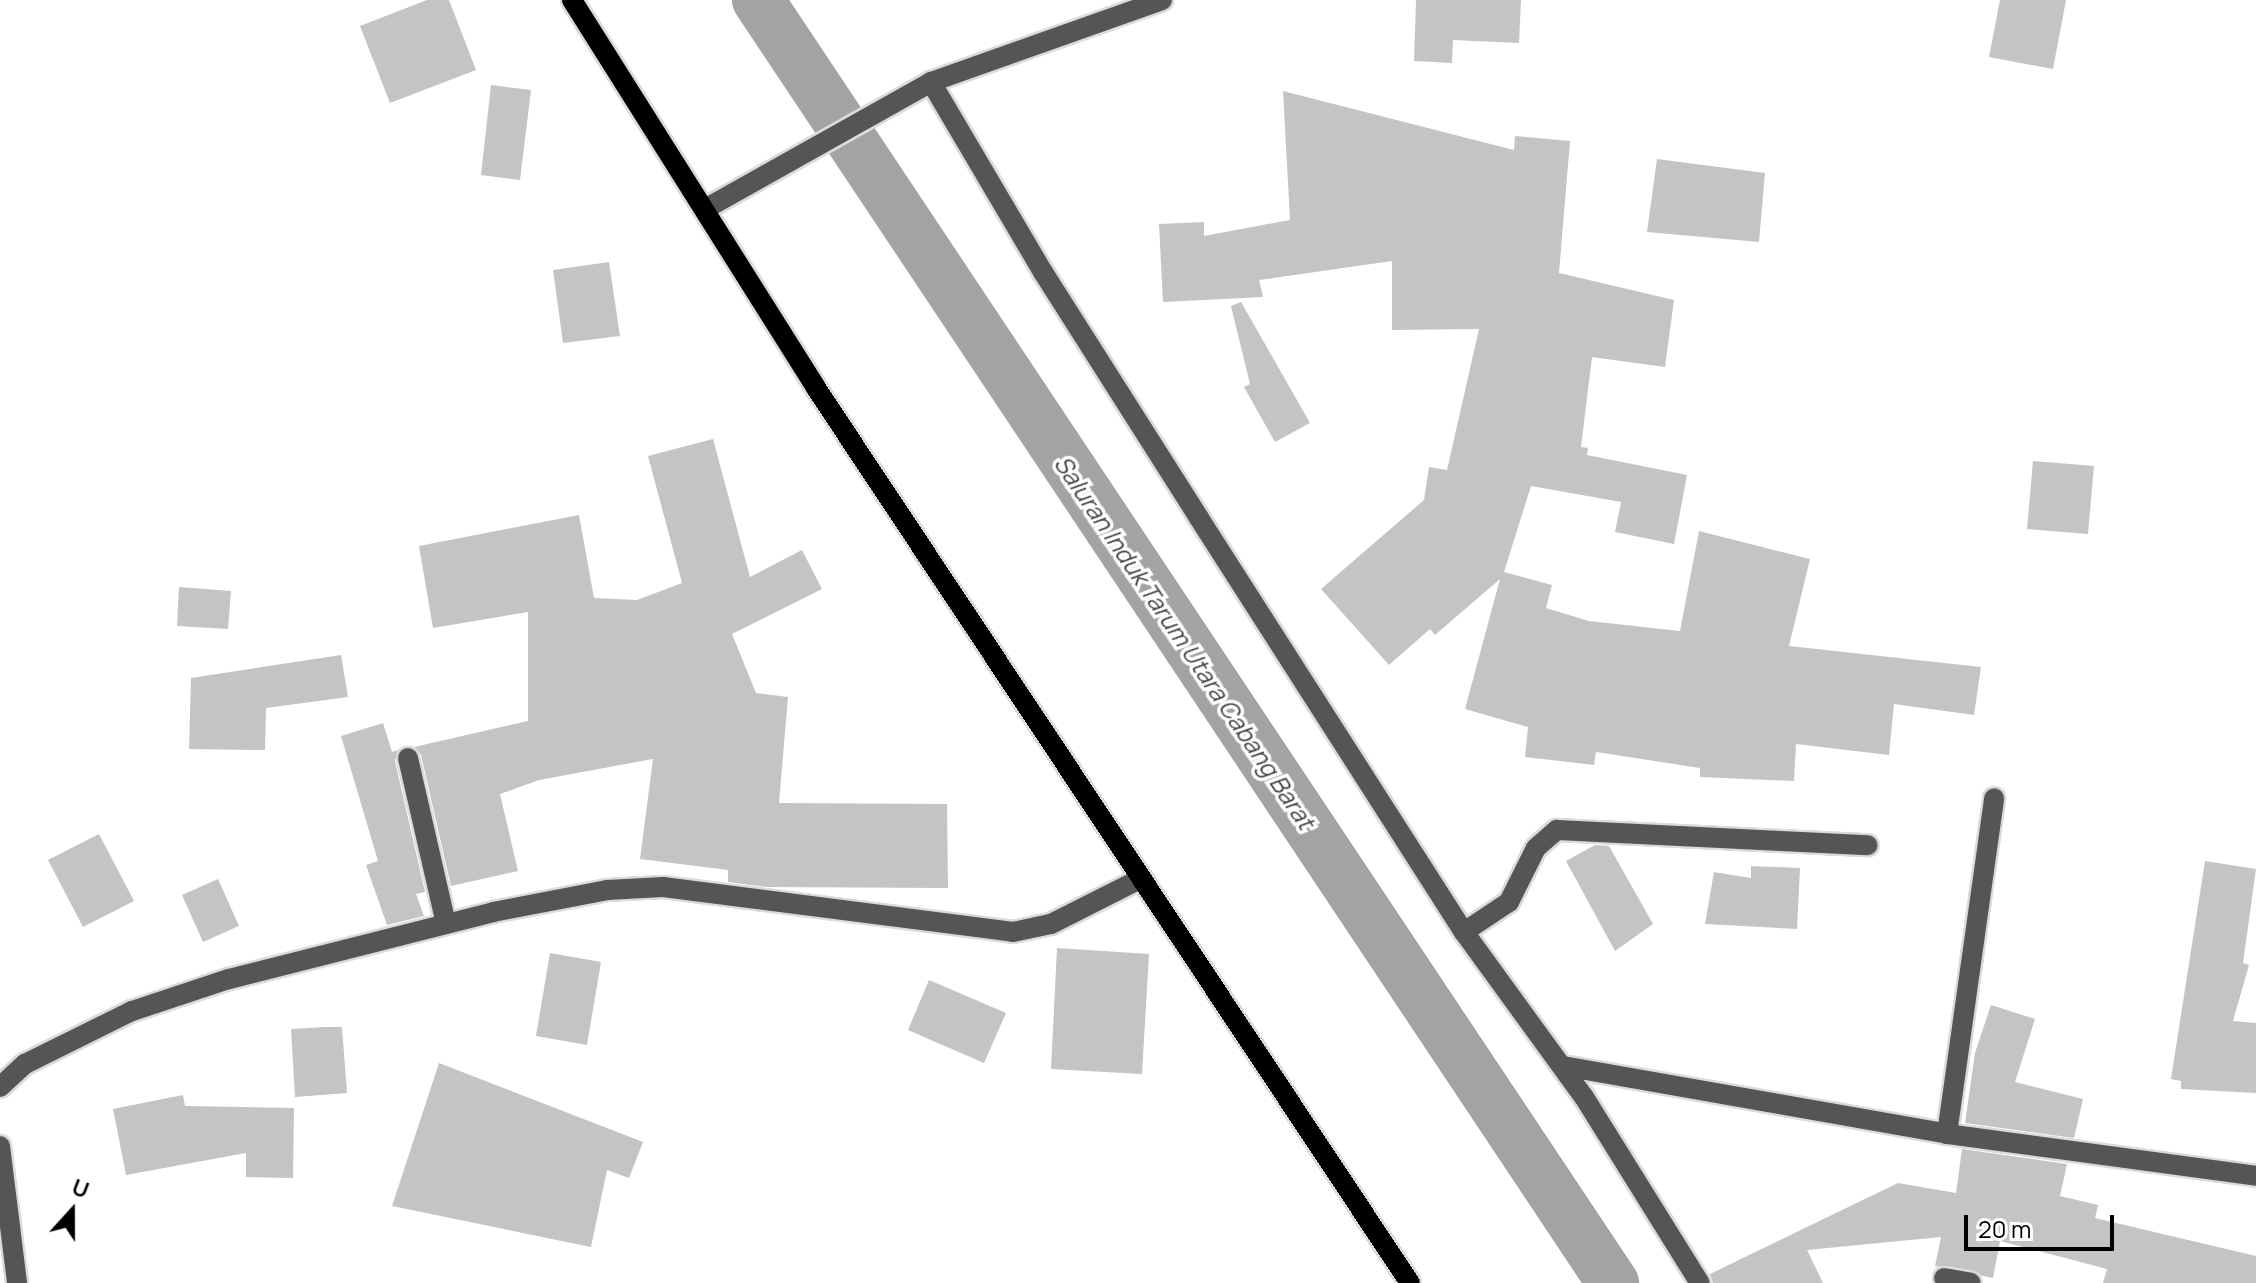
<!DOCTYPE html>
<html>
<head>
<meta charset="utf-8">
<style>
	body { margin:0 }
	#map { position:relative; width:2256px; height:1283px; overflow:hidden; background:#fff; font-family:Manrope,sans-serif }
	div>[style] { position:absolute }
	.canal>* { height:52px; margin:-26px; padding:0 26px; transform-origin:26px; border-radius:26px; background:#a3a3a3 }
	.building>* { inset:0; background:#c4c4c4 }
	.roads { filter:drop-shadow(2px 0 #dbdbdb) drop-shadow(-2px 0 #dbdbdb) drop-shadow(0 2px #dbdbdb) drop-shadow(0 -2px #dbdbdb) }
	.minor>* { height:20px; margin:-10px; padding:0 10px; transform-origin:10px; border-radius:10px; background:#555 }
	.major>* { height:20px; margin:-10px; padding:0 10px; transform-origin:10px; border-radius:10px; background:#000 }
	span { translate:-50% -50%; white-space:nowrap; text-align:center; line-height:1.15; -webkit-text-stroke:7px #fff; paint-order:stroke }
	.water-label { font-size:24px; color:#444; font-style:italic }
	.north { position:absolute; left:32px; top:1171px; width:80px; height:80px; -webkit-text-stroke:6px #fff; paint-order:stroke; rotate:21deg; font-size:22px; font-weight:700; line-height:32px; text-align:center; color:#000 }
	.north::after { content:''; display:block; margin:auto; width:28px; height:36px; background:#000; clip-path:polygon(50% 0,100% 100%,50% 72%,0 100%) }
	.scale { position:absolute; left:1964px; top:1215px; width:150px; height:36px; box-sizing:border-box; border:4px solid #000; border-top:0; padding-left:10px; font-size:24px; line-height:28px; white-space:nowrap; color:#000; -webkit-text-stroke:6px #fff; paint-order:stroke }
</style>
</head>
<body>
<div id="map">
	<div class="canal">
		<i style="left:758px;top:0;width:1542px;rotate:56.32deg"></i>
	</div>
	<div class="building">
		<i style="clip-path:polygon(427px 0,449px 0,476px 70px,390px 103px,360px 26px)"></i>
		<i style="clip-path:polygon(1416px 0,1521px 0,1519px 43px,1453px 40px,1452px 63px,1414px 61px)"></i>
		<i style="clip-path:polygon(2000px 0,2066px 0,2053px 69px,1989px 57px)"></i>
		<i style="clip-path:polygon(491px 85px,531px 90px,520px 180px,481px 175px)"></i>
		<i style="clip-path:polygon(1283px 91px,1514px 150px,1515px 136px,1570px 141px,1559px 273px,1674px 300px,1665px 367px,1592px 357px,1581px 447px,1588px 448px,1587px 455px,1687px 475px,1674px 544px,1615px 532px,1621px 502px,1531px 486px,1504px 572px,1552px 585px,1546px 608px,1589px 621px,1680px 631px,1699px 531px,1810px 559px,1789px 646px,1981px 667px,1974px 715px,1894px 704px,1889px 755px,1796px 744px,1794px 781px,1700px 777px,1700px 768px,1596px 752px,1594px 765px,1525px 757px,1528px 727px,1465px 709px,1500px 579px,1435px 635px,1430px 629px,1389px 665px,1321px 589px,1424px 500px,1429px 467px,1447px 470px,1479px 329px,1392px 330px,1392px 261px,1259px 280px,1263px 297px,1163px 302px,1159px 224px,1204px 222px,1204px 236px,1290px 220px)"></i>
		<i style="clip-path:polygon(1657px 159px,1765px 173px,1759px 242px,1647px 232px)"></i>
		<i style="clip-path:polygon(609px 262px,620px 336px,563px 343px,553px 270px)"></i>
		<i style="clip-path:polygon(1241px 302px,1310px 423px,1275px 442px,1244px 387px,1250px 384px,1231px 306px)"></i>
		<i style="clip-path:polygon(713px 439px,750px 577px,802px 550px,822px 589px,732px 634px,756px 693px,788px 697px,779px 803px,947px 804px,948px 888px,766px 887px,728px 882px,728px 870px,640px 859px,653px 759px,539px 780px,500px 794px,518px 871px,451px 886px,421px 755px,414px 747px,528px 721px,528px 612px,433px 628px,419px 546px,579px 515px,594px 598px,637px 600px,682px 583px,648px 456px)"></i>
		<i style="clip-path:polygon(2033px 461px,2094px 466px,2088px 534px,2027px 529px)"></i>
		<i style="clip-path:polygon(179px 587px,231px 591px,228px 629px,177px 626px)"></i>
		<i style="clip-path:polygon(341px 655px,348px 697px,266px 708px,265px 750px,189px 749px,191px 678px)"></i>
		<i style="clip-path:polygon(383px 723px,392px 752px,398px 750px,395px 761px,425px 892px,416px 894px,424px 916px,387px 925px,366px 865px,378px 861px,341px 736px)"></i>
		<i style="clip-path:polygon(99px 834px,134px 901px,83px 927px,48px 860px)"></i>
		<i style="clip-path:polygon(1595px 845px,1609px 846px,1653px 924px,1615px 951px,1566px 861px)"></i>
		<i style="clip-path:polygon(2205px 861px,2256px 869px,2243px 963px,2249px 965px,2233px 1021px,2256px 1023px,2256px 1093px,2181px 1089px,2181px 1081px,2171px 1079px)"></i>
		<i style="clip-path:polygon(1751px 866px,1800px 868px,1797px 929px,1705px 924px,1714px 872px,1751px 878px)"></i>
		<i style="clip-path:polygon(218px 879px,239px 926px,203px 942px,182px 895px)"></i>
		<i style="clip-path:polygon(1057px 948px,1149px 954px,1142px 1074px,1051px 1069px)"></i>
		<i style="clip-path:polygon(550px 953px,601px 962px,587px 1045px,536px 1036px)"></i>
		<i style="clip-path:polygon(929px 980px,1006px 1013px,984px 1063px,908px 1030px)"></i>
		<i style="clip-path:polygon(1991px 1005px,2035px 1019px,2015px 1082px,2083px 1099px,2074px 1138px,1965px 1123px,1975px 1053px)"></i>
		<i style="clip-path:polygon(324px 1027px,342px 1027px,347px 1093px,295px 1097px,291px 1029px)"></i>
		<i style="clip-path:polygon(439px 1063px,643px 1142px,629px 1178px,607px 1170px,591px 1247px,392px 1206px)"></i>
		<i style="clip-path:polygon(183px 1095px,185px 1106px,294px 1108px,293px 1178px,246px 1177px,246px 1153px,126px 1175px,113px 1109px)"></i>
		<i style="clip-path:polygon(1962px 1149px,2067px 1164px,2060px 1196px,2098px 1205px,2095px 1218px,2256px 1256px,2256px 1283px,2103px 1283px,2107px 1269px,2000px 1241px,1993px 1278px,1935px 1266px,1941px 1237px,1807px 1250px,1823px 1283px,1713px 1283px,1710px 1274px,1898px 1183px,1956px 1193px)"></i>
	</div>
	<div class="roads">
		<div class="minor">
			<i style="left:931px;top:82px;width:221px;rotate:59.5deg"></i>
			<i style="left:1043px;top:272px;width:291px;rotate:57.6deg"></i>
			<i style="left:1199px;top:518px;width:492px;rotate:57.4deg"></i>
			<i style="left:1464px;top:932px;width:204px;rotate:54deg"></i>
			<i style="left:1584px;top:1097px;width:219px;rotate:58.1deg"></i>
			<i style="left:705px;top:209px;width:259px;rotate:-29.3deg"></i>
			<i style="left:931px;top:82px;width:245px;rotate:-19.5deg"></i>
			<i style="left:408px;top:758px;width:170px;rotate:77.1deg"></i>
			<i style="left:1464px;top:932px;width:54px;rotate:-33.7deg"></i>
			<i style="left:1509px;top:902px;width:60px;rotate:-63.4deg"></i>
			<i style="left:1536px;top:848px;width:28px;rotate:-41deg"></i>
			<i style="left:1557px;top:830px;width:311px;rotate:2.8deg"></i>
			<i style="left:1563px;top:1066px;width:390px;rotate:10deg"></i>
			<i style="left:1947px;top:1134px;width:312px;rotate:7.7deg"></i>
			<i style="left:0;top:1087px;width:34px;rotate:-43deg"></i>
			<i style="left:25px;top:1064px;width:119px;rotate:-26.4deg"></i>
			<i style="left:132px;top:1011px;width:102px;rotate:-18.3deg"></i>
			<i style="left:229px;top:979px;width:272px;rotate:-14.2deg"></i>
			<i style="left:493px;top:912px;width:116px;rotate:-10.9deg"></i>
			<i style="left:607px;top:890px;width:56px;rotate:-3.1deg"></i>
			<i style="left:663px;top:887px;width:353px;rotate:7.3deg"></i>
			<i style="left:1013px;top:932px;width:39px;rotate:-12deg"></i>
			<i style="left:1051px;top:924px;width:100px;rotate:-26.8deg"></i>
			<i style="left:1947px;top:1134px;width:339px;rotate:-82deg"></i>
			<i style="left:0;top:1146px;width:138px;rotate:82.9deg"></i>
			<i style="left:1944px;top:1278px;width:27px;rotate:10deg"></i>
		</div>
		<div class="major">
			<i style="left:572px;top:0;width:458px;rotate:57.8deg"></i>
			<i style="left:816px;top:388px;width:1074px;rotate:56.43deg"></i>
		</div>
	</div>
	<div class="water-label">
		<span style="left:1185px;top:642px;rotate:56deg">Saluran Induk Tarum Utara Cabang Barat</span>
	</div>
	<div class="north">U</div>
	<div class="scale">20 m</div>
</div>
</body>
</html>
